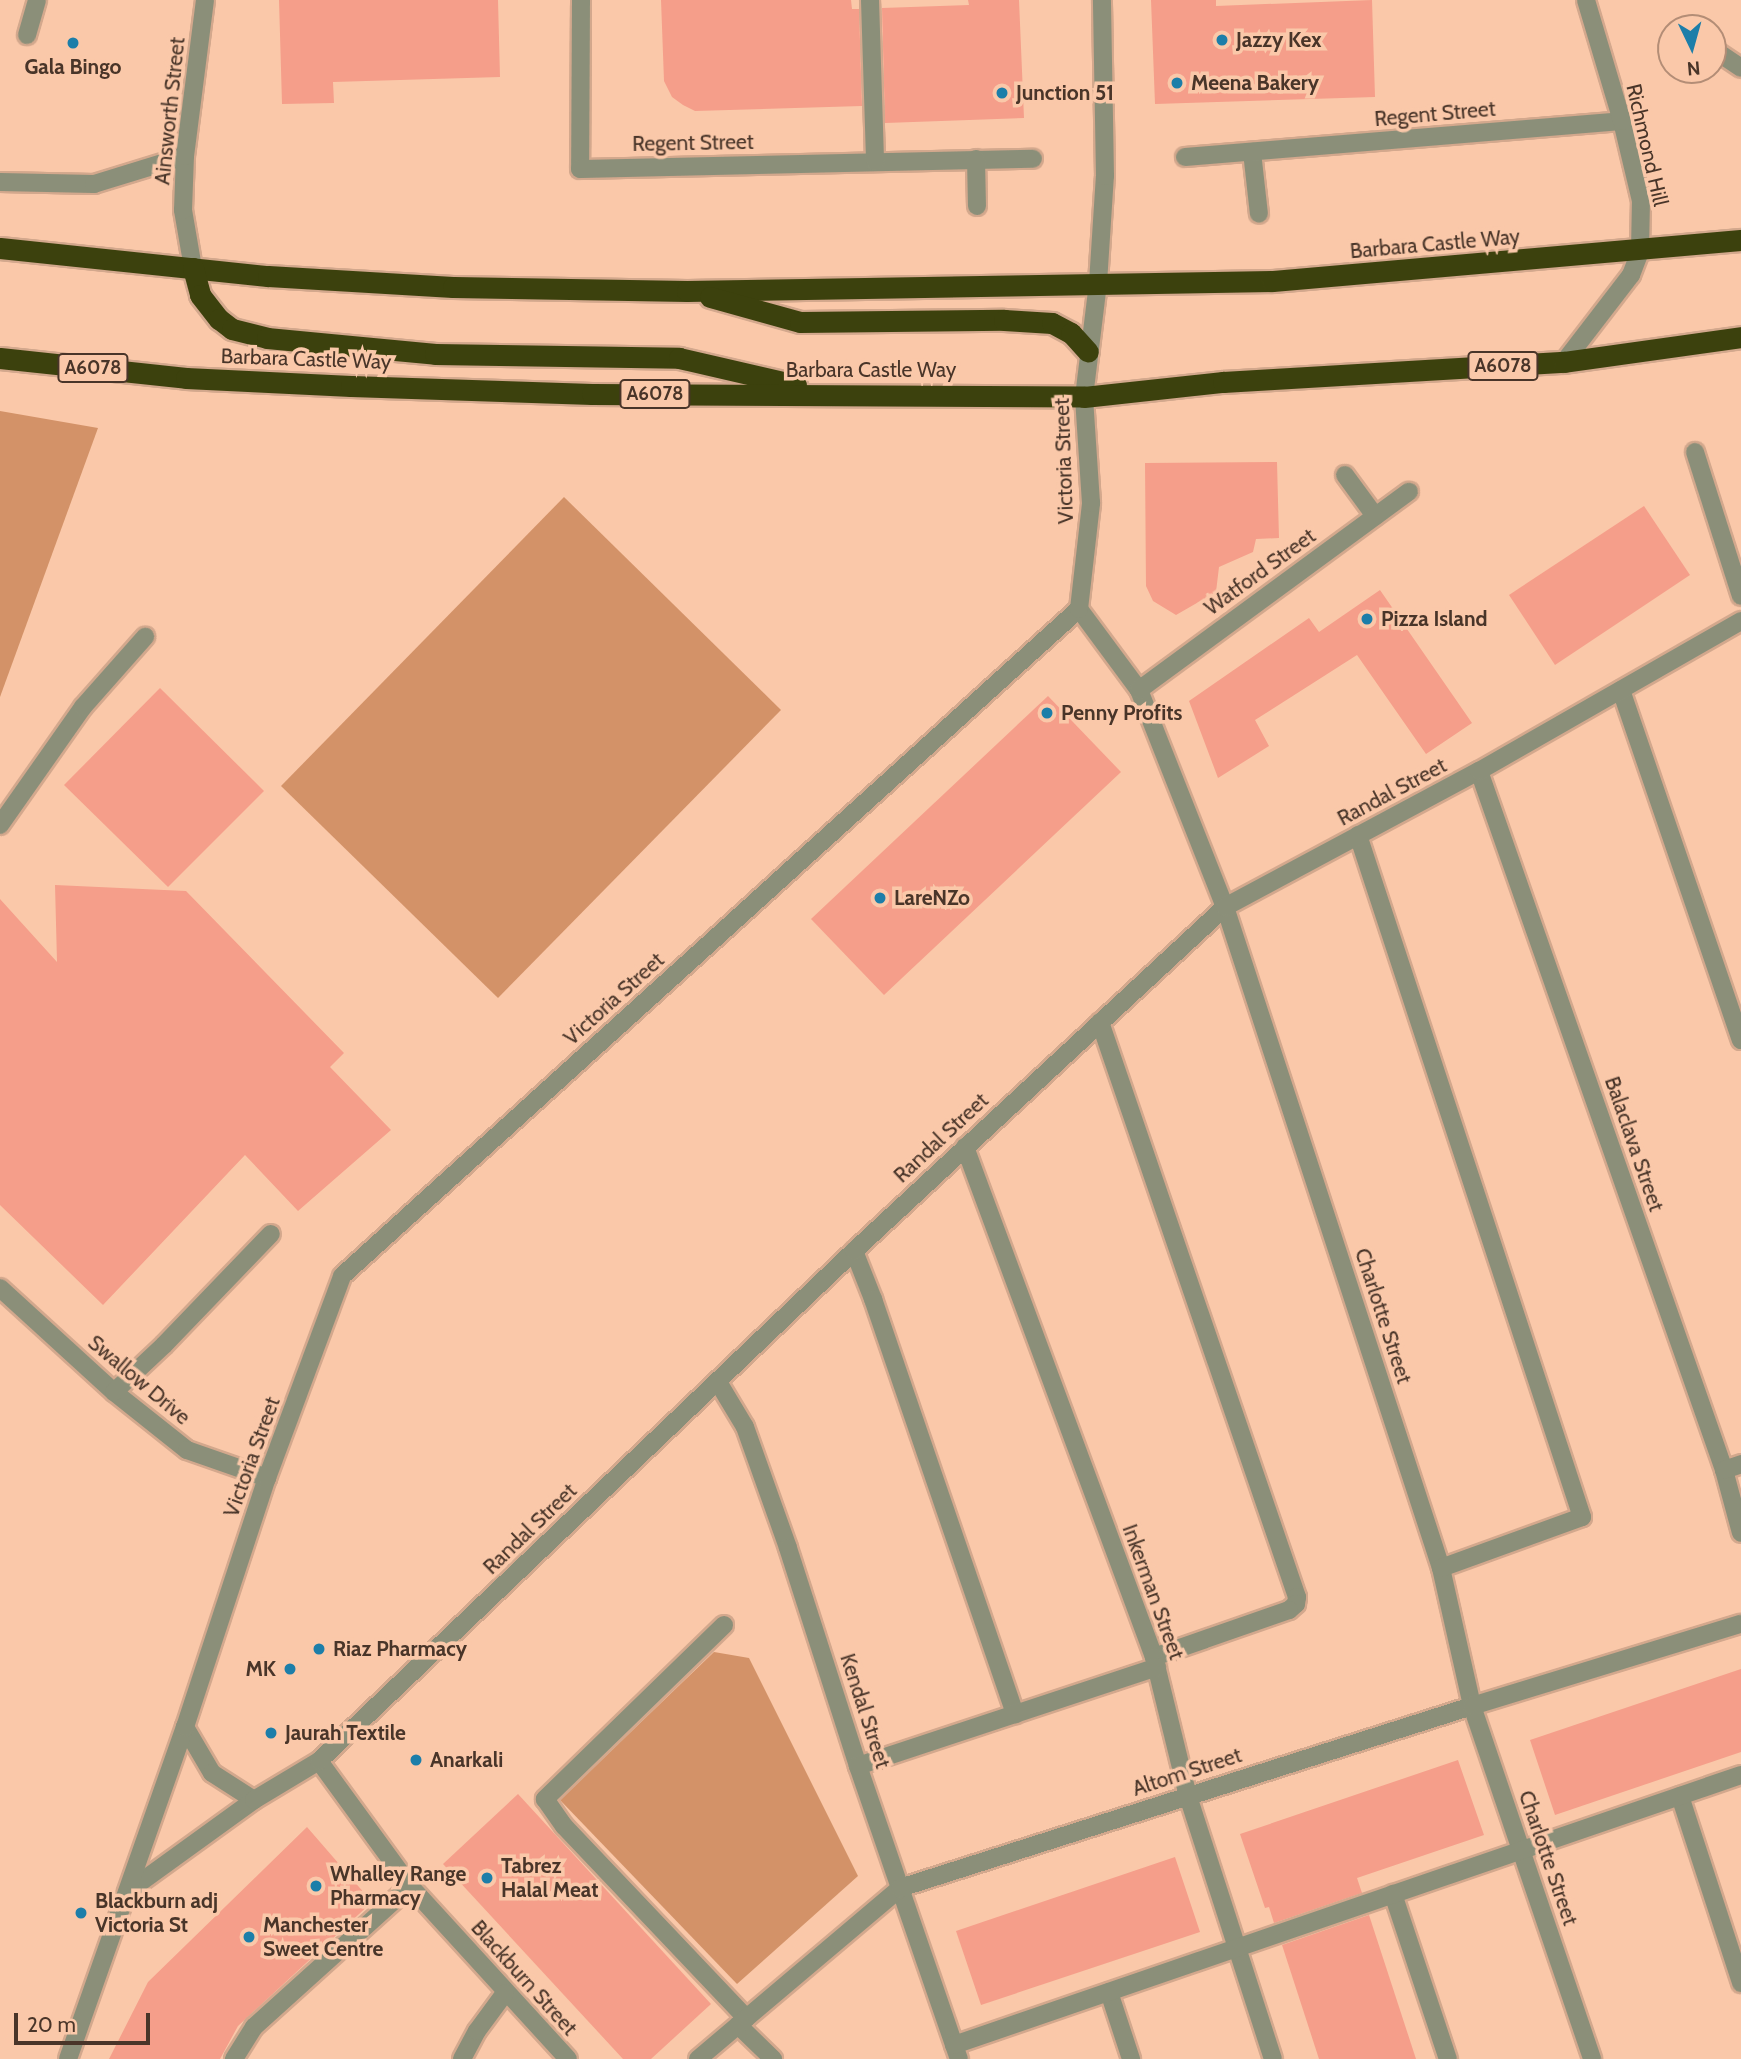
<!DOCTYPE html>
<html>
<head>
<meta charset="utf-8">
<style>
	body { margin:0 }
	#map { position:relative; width:1741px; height:2059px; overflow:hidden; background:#fac8a9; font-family:Cabin,sans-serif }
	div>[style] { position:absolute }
	.green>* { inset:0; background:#d39268 }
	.building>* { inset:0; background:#f59e8a }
	.roads { filter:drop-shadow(2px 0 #d3a88d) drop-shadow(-2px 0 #d3a88d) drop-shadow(0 2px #d3a88d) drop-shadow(0 -2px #d3a88d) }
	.minor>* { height:18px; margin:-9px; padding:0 9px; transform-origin:9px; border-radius:9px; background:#8b8f79 }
	.highway>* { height:21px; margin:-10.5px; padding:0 10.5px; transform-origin:10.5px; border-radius:10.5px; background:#3c410d }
	.dots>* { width:19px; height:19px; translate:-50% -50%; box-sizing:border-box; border:4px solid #fac8a9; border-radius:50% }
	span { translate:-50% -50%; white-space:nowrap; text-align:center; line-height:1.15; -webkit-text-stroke:7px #fac8a9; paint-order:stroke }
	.shield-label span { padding:2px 5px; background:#fac8a9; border:2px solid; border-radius:5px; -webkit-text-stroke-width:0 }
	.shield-label { font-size:19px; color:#493529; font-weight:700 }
	.poi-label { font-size:21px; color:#493529; font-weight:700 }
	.left { translate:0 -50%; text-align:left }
	.right { translate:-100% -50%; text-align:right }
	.street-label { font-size:21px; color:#493529 }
	.north { position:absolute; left:1657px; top:14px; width:70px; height:70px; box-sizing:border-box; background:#fac8a9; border:2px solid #b38d76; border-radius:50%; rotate:175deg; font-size:19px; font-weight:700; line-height:28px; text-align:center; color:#493529 }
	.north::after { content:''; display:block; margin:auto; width:24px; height:32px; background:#1c7ea9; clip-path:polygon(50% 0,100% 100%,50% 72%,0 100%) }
	.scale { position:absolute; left:14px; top:2013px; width:136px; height:32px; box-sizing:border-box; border:4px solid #493529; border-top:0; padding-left:9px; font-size:21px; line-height:24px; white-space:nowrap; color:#493529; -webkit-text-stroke:5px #fac8a9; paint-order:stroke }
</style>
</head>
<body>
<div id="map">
	<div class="green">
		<i style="clip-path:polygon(0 411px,98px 428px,0 697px)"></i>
		<i style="clip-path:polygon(564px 497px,781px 710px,498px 998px,281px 786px)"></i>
		<i style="clip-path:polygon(714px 1652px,749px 1658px,858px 1876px,737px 1984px,560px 1800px)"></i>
	</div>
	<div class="building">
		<i style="clip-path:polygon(279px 0,498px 0,500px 77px,333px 82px,334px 103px,282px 104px)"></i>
		<i style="clip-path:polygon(661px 0,851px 0,852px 9px,859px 9px,862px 106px,695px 111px,683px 105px,672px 97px,664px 81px)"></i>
		<i style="clip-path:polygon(968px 0,1019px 0,1024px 118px,885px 123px,882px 8px,969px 5px)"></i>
		<i style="clip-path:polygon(1151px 0,1216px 0,1216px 6px,1372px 0,1375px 97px,1155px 104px)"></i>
		<i style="clip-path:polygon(1277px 462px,1279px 538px,1256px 539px,1253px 552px,1219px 567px,1216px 592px,1176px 615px,1153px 601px,1146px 586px,1145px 463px)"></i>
		<i style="clip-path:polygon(1644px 506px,1690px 575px,1555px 665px,1509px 595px)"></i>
		<i style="clip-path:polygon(1380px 590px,1472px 723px,1426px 754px,1357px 655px,1255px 720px,1269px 746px,1218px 778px,1189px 701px,1309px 618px,1319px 632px)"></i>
		<i style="clip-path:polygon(160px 688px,264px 791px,168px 887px,64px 785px)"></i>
		<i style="clip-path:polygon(1048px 696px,1121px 772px,884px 995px,811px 919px)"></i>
		<i style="clip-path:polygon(55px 885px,186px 891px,344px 1053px,330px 1067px,391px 1130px,298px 1211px,245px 1155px,103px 1305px,0 1205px,0 899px,57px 962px)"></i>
		<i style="clip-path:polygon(1741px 1669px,1741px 1752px,1555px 1815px,1530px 1740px)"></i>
		<i style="clip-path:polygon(1458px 1760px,1484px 1835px,1357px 1878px,1362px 1893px,1274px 1923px,1269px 1907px,1265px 1908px,1240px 1834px)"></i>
		<i style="clip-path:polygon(518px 1794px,711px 2004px,651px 2059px,623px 2059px,443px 1864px)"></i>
		<i style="clip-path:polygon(307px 1827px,372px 1902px,238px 2026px,220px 2059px,109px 2059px,148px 1982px)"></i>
		<i style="clip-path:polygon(1175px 1857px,1200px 1932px,981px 2005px,956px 1931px)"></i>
		<i style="clip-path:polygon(1369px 1915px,1416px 2059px,1319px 2059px,1282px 1945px)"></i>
	</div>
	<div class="roads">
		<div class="minor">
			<i style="left:581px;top:0;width:169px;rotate:90.3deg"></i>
			<i style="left:580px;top:169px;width:453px;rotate:-1.3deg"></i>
			<i style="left:870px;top:0;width:162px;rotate:88.2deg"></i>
			<i style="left:27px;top:35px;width:36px;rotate:-74deg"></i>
			<i style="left:1716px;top:51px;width:30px;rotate:34deg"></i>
			<i style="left:1252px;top:152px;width:62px;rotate:83.6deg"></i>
			<i style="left:1185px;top:157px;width:438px;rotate:-4.7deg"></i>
			<i style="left:976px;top:159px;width:47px;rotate:88.8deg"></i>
			<i style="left:0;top:182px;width:94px;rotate:1.2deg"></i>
			<i style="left:94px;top:184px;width:95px;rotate:-17.1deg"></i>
			<i style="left:193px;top:268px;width:59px;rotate:-99.8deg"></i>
			<i style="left:183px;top:210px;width:54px;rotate:-87.9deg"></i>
			<i style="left:185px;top:156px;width:157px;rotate:-82.7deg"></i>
			<i style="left:1564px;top:362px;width:110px;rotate:-52.4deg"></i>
			<i style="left:1631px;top:275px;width:26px;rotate:-69deg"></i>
			<i style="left:1640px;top:251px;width:50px;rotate:-88.9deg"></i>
			<i style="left:1641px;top:201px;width:82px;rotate:-103.4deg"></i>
			<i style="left:1622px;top:121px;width:126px;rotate:-106.6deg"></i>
			<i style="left:1695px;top:452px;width:151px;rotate:72.3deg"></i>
			<i style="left:1345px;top:475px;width:51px;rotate:53.8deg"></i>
			<i style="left:1079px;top:609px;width:101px;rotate:53.5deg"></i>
			<i style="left:1139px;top:690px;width:233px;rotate:68.4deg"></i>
			<i style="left:1225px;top:907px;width:695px;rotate:71.9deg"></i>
			<i style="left:1441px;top:1568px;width:141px;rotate:77.3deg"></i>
			<i style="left:1472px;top:1706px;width:373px;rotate:71.2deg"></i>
			<i style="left:1139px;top:690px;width:335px;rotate:-36.3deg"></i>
			<i style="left:1621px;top:690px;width:370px;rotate:71.1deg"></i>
			<i style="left:1479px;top:771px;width:741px;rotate:70.68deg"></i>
			<i style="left:1724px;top:1470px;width:65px;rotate:74.9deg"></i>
			<i style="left:0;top:825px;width:144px;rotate:-54.9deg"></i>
			<i style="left:83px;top:707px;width:94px;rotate:-48.5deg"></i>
			<i style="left:1358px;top:835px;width:718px;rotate:71.82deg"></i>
			<i style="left:1582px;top:1517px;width:150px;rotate:160.1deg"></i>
			<i style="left:1100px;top:1022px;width:608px;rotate:71.09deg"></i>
			<i style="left:1297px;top:1597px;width:7px;rotate:98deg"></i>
			<i style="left:1296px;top:1604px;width:9px;rotate:139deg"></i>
			<i style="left:1289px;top:1610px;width:143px;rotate:160.8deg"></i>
			<i style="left:965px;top:1147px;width:544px;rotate:69.67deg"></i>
			<i style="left:1154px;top:1657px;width:143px;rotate:76.3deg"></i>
			<i style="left:1188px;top:1796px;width:276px;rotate:72.1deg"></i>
			<i style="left:854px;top:1251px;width:52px;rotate:68.4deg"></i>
			<i style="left:873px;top:1299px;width:439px;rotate:71.1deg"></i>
			<i style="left:0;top:1288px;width:154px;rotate:42.4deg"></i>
			<i style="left:114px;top:1392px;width:93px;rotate:38.5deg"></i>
			<i style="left:187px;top:1450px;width:85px;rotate:19.3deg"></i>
			<i style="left:718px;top:1382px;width:52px;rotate:59deg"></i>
			<i style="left:745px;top:1427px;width:128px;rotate:70.4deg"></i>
			<i style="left:788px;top:1548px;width:229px;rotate:72.2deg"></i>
			<i style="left:858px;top:1766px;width:310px;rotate:71deg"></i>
			<i style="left:114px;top:1392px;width:69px;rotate:-43.2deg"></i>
			<i style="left:164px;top:1345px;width:154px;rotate:-46.1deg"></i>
			<i style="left:1724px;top:1470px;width:18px;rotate:-19deg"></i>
			<i style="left:724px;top:1625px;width:250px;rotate:135.8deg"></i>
			<i style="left:545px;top:1799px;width:33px;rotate:55deg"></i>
			<i style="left:564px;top:1826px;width:265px;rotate:46.5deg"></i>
			<i style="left:185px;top:1727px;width:53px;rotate:59.6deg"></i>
			<i style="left:212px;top:1773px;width:50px;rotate:32.7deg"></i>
			<i style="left:319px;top:1761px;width:155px;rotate:53.9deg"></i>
			<i style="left:410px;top:1886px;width:234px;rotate:47.6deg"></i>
			<i style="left:858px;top:1766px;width:315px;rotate:-18.3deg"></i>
			<i style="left:1680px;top:1796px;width:197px;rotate:71.9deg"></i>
			<i style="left:127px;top:1892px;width:157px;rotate:-35.9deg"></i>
			<i style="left:254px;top:1800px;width:76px;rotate:-31deg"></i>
			<i style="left:319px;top:1761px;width:739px;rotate:-43.63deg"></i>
			<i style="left:854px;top:1251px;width:506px;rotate:-42.84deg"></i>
			<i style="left:1225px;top:907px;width:288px;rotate:-28.2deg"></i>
			<i style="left:1479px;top:771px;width:302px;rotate:-29.8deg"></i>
			<i style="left:1393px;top:1894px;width:174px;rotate:71.6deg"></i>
			<i style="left:1109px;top:1992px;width:71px;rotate:71.8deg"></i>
			<i style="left:738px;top:2025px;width:49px;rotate:44.2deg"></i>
			<i style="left:954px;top:2045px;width:832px;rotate:-18.94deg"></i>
			<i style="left:68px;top:2059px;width:352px;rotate:-70.6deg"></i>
			<i style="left:185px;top:1727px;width:262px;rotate:-71.8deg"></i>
			<i style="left:267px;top:1478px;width:215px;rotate:-69.6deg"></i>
			<i style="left:342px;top:1276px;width:994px;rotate:-42.15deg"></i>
			<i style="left:1079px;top:609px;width:107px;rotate:-83.5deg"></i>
			<i style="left:1091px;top:503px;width:106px;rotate:-93.8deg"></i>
			<i style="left:1084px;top:397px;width:115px;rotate:-83deg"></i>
			<i style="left:1098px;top:283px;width:107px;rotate:-86.3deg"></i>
			<i style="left:1105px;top:176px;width:176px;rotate:-91deg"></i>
			<i style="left:234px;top:2059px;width:38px;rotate:-58deg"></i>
			<i style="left:254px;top:2027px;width:210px;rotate:-42.1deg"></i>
			<i style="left:462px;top:2059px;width:32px;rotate:-62deg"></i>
			<i style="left:477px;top:2031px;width:47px;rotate:-53.6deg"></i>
			<i style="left:698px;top:2059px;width:265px;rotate:-40.2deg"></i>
			<i style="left:900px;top:1888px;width:600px;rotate:-17.65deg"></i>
			<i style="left:1472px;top:1706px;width:281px;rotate:-17deg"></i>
		</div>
		<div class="highway">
			<i style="left:0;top:248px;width:269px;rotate:6deg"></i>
			<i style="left:268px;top:276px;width:185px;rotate:3.4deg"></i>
			<i style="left:453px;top:287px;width:234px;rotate:1deg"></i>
			<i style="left:687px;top:291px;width:585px;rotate:-0.98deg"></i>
			<i style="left:1272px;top:281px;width:471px;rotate:-5deg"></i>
			<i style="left:193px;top:268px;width:28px;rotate:75deg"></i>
			<i style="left:200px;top:295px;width:31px;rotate:52deg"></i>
			<i style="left:219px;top:319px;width:16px;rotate:38deg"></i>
			<i style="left:232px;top:329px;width:36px;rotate:14deg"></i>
			<i style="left:267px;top:338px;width:169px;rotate:5.4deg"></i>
			<i style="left:435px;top:354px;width:244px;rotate:0.9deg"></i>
			<i style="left:679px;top:358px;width:120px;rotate:13deg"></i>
			<i style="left:710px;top:297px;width:93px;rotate:15.5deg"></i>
			<i style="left:800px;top:322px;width:204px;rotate:-0.6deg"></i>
			<i style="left:1004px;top:320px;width:48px;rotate:3.6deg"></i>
			<i style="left:1052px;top:323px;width:21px;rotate:28deg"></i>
			<i style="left:1071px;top:333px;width:25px;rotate:48deg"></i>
			<i style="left:0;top:358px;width:187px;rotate:6.1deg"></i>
			<i style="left:186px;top:378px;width:165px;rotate:2.8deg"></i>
			<i style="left:351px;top:386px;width:241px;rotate:1.9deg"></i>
			<i style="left:592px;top:394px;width:492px;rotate:0.3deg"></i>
			<i style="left:1084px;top:397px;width:140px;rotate:-6.2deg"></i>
			<i style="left:1223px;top:382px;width:342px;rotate:-3.4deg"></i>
			<i style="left:1564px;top:362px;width:179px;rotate:-8deg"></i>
		</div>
	</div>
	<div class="dots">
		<i style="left:1222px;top:40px;background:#1c7ea9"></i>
		<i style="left:73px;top:43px;background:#1c7ea9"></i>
		<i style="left:1177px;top:83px;background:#1c7ea9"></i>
		<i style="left:1002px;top:93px;background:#1c7ea9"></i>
		<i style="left:1367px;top:619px;background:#1c7ea9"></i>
		<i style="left:1047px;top:713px;background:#1c7ea9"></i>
		<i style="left:880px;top:898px;background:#1c7ea9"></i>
		<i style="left:319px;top:1649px;background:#1c7ea9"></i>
		<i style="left:290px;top:1669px;background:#1c7ea9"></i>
		<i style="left:271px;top:1733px;background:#1c7ea9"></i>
		<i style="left:416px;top:1760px;background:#1c7ea9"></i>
		<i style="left:487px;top:1878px;background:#1c7ea9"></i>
		<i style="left:316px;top:1886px;background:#1c7ea9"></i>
		<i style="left:81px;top:1913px;background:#1c7ea9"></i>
		<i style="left:249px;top:1937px;background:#1c7ea9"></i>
	</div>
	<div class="shield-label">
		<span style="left:1503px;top:366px">A6078</span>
		<span style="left:93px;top:368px">A6078</span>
		<span style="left:655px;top:394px">A6078</span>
	</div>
	<div class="poi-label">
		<span class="left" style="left:1236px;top:40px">Jazzy Kex</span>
		<span style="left:73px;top:67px">Gala Bingo</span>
		<span class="left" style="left:1191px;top:83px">Meena Bakery</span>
		<span class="left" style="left:1016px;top:93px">Junction 51</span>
		<span class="left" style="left:1381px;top:619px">Pizza Island</span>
		<span class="left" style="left:1061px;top:713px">Penny Profits</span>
		<span class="left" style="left:894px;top:898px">LareNZo</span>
		<span class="left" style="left:333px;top:1649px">Riaz Pharmacy</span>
		<span class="right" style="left:276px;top:1669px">MK</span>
		<span class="left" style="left:285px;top:1733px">Jaurah Textile</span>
		<span class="left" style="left:430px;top:1760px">Anarkali</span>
		<span class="left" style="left:501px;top:1878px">Tabrez<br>Halal Meat</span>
		<span class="left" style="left:330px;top:1886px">Whalley Range<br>Pharmacy</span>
		<span class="left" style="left:95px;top:1913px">Blackburn adj<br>Victoria St</span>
		<span class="left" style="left:263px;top:1937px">Manchester<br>Sweet Centre</span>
	</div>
	<div class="street-label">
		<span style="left:170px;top:111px;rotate:-84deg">Ainsworth Street</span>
		<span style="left:1435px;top:114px;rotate:-5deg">Regent Street</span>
		<span style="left:693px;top:143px;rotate:-1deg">Regent Street</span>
		<span style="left:1647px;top:145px;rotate:77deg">Richmond Hill</span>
		<span style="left:1435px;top:244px;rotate:-5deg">Barbara Castle Way</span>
		<span style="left:306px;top:359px;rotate:2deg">Barbara Castle Way</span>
		<span style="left:871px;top:370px">Barbara Castle Way</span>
		<span style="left:1064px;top:461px;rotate:-92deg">Victoria Street</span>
		<span style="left:1260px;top:572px;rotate:-36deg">Watford Street</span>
		<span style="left:1392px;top:792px;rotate:-28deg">Randal Street</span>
		<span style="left:614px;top:999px;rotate:-42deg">Victoria Street</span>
		<span style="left:941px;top:1138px;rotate:-43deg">Randal Street</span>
		<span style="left:1634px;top:1144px;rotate:71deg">Balaclava Street</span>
		<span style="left:1383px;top:1316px;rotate:72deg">Charlotte Street</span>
		<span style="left:139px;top:1380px;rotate:40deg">Swallow Drive</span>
		<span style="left:252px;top:1457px;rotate:-70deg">Victoria Street</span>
		<span style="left:530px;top:1529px;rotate:-44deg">Randal Street</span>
		<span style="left:1153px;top:1592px;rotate:70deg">Inkerman Street</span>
		<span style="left:865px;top:1711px;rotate:72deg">Kendal Street</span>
		<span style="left:1187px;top:1772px;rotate:-18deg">Altom Street</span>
		<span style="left:1548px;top:1858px;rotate:71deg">Charlotte Street</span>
		<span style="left:524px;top:1978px;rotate:48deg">Blackburn Street</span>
	</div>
	<div class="north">N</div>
	<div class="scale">20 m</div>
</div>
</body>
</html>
